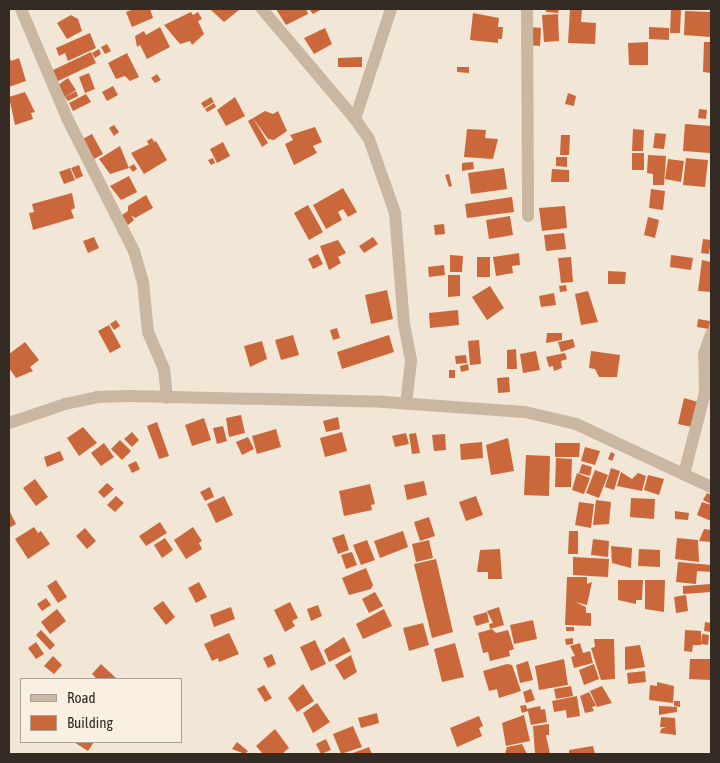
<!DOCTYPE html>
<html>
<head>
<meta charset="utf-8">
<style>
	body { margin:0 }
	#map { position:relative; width:720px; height:763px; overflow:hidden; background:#f2e6d6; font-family:"Asap Condensed",sans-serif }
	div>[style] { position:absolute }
	.building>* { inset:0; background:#cb683b }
	.street>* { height:12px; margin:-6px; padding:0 6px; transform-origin:6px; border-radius:6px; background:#cab7a2 }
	span { translate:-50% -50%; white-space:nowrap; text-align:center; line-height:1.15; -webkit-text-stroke:4px #f9f0e2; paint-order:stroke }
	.frame { position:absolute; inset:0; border:10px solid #342b25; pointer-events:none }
	.legend { position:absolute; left:20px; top:678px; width:162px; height:65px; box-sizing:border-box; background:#f9f0e2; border:1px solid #aaa196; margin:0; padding:6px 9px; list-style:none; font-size:15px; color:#342b25 }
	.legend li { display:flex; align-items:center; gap:10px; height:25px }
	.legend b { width:25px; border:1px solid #aaa196 }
</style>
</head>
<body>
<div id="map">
	<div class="building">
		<i style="clip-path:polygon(134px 9px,150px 9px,153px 18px,132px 27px,126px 12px)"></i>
		<i style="clip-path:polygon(210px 9px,238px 9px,239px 10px,224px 22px)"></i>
		<i style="clip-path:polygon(276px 9px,306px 9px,308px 14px,286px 25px)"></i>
		<i style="clip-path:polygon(309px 9px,322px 9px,313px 14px)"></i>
		<i style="clip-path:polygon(546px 9px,559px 9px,558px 13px,546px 12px)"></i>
		<i style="clip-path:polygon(570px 9px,582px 9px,581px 22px,596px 23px,595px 44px,568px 43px)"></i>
		<i style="clip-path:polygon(671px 9px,681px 9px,680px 33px,670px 33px)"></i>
		<i style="clip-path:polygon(685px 11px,711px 12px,711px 37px,684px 35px)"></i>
		<i style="clip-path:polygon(191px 12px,193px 15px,198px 12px,202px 19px,198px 21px,204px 34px,192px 45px,190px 41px,180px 44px,164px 25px)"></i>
		<i style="clip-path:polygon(473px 13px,499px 18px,498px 27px,503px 27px,502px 39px,498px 39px,498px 43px,470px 40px)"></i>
		<i style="clip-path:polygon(558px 14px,559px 41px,544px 42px,542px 15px)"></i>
		<i style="clip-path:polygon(71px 15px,78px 19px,82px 31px,67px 39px,57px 23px)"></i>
		<i style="clip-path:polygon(160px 27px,170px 47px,147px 59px,140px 45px,137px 47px,135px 36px,144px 31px,146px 35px)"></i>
		<i style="clip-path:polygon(530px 27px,541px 28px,540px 46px,528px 45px)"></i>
		<i style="clip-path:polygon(649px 27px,669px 28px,669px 40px,649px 39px)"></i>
		<i style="clip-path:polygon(325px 28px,332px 44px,314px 54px,304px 38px)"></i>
		<i style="clip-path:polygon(90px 33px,96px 48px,68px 61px,65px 53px,59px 56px,56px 48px)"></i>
		<i style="clip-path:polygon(648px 42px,648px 65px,629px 65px,628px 43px)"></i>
		<i style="clip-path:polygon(704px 42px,711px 42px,711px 73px,703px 72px)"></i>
		<i style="clip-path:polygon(107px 44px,111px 51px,105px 54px,101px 47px)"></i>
		<i style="clip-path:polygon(99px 49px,101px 54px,95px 58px,92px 53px)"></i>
		<i style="clip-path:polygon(91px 52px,96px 63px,56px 82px,51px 71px)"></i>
		<i style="clip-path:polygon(127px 53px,139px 77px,130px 81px,125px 76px,116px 79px,108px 63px)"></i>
		<i style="clip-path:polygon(9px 55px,11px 61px,19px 58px,26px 81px,9px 87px)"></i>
		<i style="clip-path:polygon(362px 57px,362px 67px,338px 67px,338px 58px)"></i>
		<i style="clip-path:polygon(457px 67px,469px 67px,469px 73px,457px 72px)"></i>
		<i style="clip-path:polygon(89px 73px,95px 89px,85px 93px,79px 77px)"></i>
		<i style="clip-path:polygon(157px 74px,161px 80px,155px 83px,151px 78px)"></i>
		<i style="clip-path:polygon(68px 78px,76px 90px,65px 97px,58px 85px)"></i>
		<i style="clip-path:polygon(113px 86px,118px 95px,107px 101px,102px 92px)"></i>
		<i style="clip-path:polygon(76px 91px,78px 96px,68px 101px,65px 97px)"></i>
		<i style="clip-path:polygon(25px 92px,35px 112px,31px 113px,33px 119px,15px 125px,9px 97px)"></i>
		<i style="clip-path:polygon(568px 93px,576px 96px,574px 106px,565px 104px)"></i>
		<i style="clip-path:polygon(86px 94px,91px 102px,73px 111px,69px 103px)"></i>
		<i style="clip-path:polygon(211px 97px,214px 102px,204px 108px,201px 103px)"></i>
		<i style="clip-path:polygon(235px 97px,245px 116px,226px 126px,217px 110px)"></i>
		<i style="clip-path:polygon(214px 103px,216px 107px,207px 112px,205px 109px)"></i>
		<i style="clip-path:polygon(699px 109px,707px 110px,706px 119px,698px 118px)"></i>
		<i style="clip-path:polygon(265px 111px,273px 114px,278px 111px,287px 131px,274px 140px,268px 139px,253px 118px)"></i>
		<i style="clip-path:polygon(253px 118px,268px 143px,262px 147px,248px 121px)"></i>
		<i style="clip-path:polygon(685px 124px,711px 126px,710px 153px,683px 151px)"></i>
		<i style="clip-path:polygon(114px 125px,119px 132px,114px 136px,109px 128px)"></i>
		<i style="clip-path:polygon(315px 127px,322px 142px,313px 146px,317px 153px,294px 165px,285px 144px,293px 140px,290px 135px)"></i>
		<i style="clip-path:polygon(467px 129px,486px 130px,485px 138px,498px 139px,493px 159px,464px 157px)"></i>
		<i style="clip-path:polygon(633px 129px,644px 130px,643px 151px,632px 151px)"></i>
		<i style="clip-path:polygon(655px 133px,666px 134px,664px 149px,653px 148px)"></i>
		<i style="clip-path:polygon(92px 134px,103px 154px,92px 160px,81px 140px)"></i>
		<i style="clip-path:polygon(561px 135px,570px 135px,569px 155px,560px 155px)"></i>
		<i style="clip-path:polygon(152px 138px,154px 142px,149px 145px,147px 141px)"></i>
		<i style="clip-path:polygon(156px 141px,167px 160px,144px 174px,131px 153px)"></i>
		<i style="clip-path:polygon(223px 142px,230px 156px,217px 163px,210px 149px)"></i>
		<i style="clip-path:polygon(120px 146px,129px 168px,110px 174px,99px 159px)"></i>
		<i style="clip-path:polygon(632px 153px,644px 153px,644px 170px,632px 170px)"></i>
		<i style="clip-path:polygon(648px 155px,666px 156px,664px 185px,653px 185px,653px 174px,647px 173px)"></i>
		<i style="clip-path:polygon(556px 157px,567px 157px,567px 167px,556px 166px)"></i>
		<i style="clip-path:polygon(213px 158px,215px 163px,211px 165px,208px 160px)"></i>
		<i style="clip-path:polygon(686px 158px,708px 160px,705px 187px,683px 185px)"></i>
		<i style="clip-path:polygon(668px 159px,684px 161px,681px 182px,665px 179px)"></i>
		<i style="clip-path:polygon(473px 162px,474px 169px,462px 171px,462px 163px)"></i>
		<i style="clip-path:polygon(134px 164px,137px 169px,133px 172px,129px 167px)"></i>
		<i style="clip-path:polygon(79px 165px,83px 176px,76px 179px,71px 168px)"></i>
		<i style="clip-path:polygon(70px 168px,75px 180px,64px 184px,59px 172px)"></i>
		<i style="clip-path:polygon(504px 168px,507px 189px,471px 194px,468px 173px)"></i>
		<i style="clip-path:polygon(552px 169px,569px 170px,569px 182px,551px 182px)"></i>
		<i style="clip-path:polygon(449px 174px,452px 186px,449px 187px,445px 175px)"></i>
		<i style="clip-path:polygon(129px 176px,137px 192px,121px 200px,110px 186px)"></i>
		<i style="clip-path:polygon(343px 188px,357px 212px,348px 217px,343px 209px,338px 212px,342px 220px,326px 229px,313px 205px)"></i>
		<i style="clip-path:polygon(651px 189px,665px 191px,663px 210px,649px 208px)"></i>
		<i style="clip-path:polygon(72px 193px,75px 208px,71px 210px,74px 218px,33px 230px,29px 213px,34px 212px,32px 204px)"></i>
		<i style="clip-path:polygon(146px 195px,153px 208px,135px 218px,131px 215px,134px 220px,128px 225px,122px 215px,128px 211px,128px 206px)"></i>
		<i style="clip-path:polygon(512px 197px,514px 212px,467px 218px,465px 204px)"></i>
		<i style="clip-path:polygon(308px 205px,323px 232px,309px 240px,294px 213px)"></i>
		<i style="clip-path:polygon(565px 206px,567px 228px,542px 231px,539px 208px)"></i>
		<i style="clip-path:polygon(510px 216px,513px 235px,489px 239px,486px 220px)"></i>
		<i style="clip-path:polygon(648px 217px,659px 220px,655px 238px,644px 235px)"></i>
		<i style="clip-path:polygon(444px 224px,445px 234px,435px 235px,434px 225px)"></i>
		<i style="clip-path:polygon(564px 233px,566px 249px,546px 251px,544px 235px)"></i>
		<i style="clip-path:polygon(94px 237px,99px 248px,88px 253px,83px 241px)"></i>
		<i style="clip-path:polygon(373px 237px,378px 244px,364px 253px,359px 246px)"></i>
		<i style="clip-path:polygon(703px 239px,711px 240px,709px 254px,701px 253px)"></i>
		<i style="clip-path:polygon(338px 240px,346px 253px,338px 257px,341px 263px,329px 270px,320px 246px)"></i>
		<i style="clip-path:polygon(519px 253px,520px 265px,512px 266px,513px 273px,496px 276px,493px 257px)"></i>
		<i style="clip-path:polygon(318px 254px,323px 264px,313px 269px,308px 259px)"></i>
		<i style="clip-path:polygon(450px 255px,463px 256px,462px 272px,450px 272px)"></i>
		<i style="clip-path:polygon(671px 255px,693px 258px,691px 270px,670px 267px)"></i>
		<i style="clip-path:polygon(477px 257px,490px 257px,490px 277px,477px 277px)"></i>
		<i style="clip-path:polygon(571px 257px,573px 282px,561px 283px,558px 258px)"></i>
		<i style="clip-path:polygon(702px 260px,711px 262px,711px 292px,698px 291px)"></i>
		<i style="clip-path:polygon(444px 265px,445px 275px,429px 277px,428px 267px)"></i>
		<i style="clip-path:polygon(608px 271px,626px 272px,625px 284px,608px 284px)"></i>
		<i style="clip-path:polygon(448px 275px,460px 275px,460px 296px,448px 297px)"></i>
		<i style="clip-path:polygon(566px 285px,567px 291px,560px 292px,559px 286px)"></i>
		<i style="clip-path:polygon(490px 286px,504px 308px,487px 320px,472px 297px)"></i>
		<i style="clip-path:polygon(387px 290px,393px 319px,371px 324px,365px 295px)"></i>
		<i style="clip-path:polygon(588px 291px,598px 322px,581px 325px,575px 294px)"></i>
		<i style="clip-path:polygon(554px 293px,556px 305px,541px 307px,539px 296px)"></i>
		<i style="clip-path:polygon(458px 310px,459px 325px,430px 328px,429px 313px)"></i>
		<i style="clip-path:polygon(698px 319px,710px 321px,709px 329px,697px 327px)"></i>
		<i style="clip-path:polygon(116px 320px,120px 326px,114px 330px,110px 324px)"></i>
		<i style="clip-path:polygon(109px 325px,121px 347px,110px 353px,98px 331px)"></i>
		<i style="clip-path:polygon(337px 328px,340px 338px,333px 340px,330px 330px)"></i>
		<i style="clip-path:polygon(547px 333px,562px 333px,562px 340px,546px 343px)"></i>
		<i style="clip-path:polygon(293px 335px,299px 355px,281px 360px,275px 340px)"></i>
		<i style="clip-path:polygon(389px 335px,394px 352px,342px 369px,337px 352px)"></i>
		<i style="clip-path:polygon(573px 339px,575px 347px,561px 352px,558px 342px)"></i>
		<i style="clip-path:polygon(479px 340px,481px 364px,470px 365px,468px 341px)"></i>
		<i style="clip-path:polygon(262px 341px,267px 359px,250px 367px,244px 346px)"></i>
		<i style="clip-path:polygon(25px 342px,39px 360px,30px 367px,33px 371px,16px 378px,9px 368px,9px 354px)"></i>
		<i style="clip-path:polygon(516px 349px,517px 369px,507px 369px,507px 350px)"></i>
		<i style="clip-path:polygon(536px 351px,540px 370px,523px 373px,520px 354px)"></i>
		<i style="clip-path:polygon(591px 351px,620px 355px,617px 377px,599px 377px,595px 369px,589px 368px)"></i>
		<i style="clip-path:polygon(565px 353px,567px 359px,561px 361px,562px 368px,554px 371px,553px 366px,549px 367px,546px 357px)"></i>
		<i style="clip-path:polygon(466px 355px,467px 363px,456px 364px,455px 356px)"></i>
		<i style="clip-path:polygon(468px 364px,469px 370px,461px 372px,460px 366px)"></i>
		<i style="clip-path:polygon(449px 370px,455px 370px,455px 378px,449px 378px)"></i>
		<i style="clip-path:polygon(509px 377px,510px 392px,498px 393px,497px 378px)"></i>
		<i style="clip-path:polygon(684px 398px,698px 402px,692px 427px,678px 424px)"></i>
		<i style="clip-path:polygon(241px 415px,245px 433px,229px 437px,226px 418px)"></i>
		<i style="clip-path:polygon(338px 417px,340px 429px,326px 432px,323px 421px)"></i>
		<i style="clip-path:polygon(204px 418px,211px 440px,192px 446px,185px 425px)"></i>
		<i style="clip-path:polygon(157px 422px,169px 456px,159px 459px,147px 426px)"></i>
		<i style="clip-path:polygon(223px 426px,227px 441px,217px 444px,213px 428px)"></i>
		<i style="clip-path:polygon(83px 427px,97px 443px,79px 456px,67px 438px)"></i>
		<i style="clip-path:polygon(276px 429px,281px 447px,257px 454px,252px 436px)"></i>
		<i style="clip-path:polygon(132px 432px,139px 440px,132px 447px,124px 439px)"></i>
		<i style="clip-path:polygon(342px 432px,347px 451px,325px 457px,320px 438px)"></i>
		<i style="clip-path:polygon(406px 433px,409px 444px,395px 447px,392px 436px)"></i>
		<i style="clip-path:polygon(416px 433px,420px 453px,412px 454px,409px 434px)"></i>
		<i style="clip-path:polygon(445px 434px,446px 450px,434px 451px,432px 435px)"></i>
		<i style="clip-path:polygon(248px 437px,254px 449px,242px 455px,236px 442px)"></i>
		<i style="clip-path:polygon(508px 438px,514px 471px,491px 475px,486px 445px)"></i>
		<i style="clip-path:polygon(120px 440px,131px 451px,122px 460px,111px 449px)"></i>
		<i style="clip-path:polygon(482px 442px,483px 458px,461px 460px,460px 444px)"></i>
		<i style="clip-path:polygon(104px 443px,114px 457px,101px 466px,91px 453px)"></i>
		<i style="clip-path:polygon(555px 443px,580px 443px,579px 457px,555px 457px)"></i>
		<i style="clip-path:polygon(585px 447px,600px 451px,595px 465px,581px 461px)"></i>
		<i style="clip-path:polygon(60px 451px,64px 460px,47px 467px,44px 457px)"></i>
		<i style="clip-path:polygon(611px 452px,615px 454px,612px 461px,608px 459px)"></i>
		<i style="clip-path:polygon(526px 455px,550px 456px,549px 496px,524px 495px)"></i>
		<i style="clip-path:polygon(556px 458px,572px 459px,571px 487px,555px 487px)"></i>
		<i style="clip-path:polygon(136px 461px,140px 469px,132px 473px,128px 465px)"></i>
		<i style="clip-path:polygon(582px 464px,592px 467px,590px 476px,579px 473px)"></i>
		<i style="clip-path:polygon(611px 468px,620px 471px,614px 490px,605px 487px)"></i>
		<i style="clip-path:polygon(595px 470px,608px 475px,599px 498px,586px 493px)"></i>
		<i style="clip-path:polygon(621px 472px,632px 479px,638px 473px,646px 476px,642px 491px,617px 486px)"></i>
		<i style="clip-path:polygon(577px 473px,590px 478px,584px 494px,572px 490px)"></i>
		<i style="clip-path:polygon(648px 475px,664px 479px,659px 495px,644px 490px)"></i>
		<i style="clip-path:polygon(35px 479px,48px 497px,36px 506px,23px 488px)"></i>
		<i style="clip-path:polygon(424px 481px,427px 495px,407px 500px,404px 485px)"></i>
		<i style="clip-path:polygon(107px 483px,114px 489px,104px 498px,98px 492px)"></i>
		<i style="clip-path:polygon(370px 484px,375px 504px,371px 505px,372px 510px,344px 516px,339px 491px)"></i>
		<i style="clip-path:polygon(210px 487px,214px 497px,205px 501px,200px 492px)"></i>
		<i style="clip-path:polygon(707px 493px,711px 495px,711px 504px,703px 500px)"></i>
		<i style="clip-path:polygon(116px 496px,124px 503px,115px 512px,107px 505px)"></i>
		<i style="clip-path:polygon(224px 496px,233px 515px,216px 523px,207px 504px)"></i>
		<i style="clip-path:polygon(476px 496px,483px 515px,466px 521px,459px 502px)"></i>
		<i style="clip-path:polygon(631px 498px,655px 499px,654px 519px,630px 517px)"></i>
		<i style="clip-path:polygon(596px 500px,611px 502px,609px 524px,593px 525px)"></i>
		<i style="clip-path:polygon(579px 502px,594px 504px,591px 528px,575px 525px)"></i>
		<i style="clip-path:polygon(702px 502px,711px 505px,711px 521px,697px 515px)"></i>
		<i style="clip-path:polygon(9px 510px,16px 524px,9px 528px)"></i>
		<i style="clip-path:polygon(675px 511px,689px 513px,688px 520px,675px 519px)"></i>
		<i style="clip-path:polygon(429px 517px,435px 536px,420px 541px,414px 522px)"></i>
		<i style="clip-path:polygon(160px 522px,167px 533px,146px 546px,139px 536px)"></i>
		<i style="clip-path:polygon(34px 527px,38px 533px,41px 531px,50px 544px,28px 559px,15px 539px)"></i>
		<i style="clip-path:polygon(193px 527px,202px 541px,199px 543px,202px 549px,186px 559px,174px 540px)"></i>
		<i style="clip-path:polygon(85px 528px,96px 541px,87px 549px,76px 536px)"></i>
		<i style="clip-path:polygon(704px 529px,711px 530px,711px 542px,699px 541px)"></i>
		<i style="clip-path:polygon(403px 531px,408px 547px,380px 558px,374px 541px)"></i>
		<i style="clip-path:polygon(569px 531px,578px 531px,578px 554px,568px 554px)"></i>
		<i style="clip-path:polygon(344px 534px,349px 550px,338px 554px,332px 538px)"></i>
		<i style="clip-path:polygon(165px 538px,173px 550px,162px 558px,154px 545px)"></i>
		<i style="clip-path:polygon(677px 538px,698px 540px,699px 562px,675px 559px)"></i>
		<i style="clip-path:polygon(593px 539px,609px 541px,608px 557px,591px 555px)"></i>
		<i style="clip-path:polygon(367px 540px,375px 560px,361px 565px,353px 545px)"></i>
		<i style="clip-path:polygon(429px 540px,433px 558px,416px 562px,412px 544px)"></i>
		<i style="clip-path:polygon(611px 546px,632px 548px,631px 568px,612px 563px)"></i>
		<i style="clip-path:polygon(500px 549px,502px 579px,488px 579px,488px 572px,477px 572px,480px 550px)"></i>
		<i style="clip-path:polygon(639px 549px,660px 550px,660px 567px,638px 566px)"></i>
		<i style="clip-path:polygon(352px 552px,357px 565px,346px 569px,341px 555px)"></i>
		<i style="clip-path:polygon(573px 557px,609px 559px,608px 577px,573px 575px)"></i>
		<i style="clip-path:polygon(436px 559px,453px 632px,432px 638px,414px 564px)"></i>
		<i style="clip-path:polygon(678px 562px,711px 565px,711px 572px,697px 571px,696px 584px,676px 582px)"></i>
		<i style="clip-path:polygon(366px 568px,373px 585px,371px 589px,349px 595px,342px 578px)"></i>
		<i style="clip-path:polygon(567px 577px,587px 577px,587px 584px,592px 582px,587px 605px,575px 602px,586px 607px,586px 613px,591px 613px,591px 626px,565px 625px)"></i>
		<i style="clip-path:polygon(56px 580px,67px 597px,58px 603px,47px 586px)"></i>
		<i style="clip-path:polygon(618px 580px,643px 580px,642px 600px,636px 600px,636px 604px,618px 600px)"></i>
		<i style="clip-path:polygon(645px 580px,665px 580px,664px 612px,645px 609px)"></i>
		<i style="clip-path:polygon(199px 582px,207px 597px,196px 603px,188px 588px)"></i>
		<i style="clip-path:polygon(711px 584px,711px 592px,683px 594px,683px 586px)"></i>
		<i style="clip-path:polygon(375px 592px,383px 606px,369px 613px,362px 599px)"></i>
		<i style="clip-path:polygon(686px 595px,688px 611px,676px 613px,674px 597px)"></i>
		<i style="clip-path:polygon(46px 598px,51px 605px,42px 611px,37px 604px)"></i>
		<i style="clip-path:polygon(163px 601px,175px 617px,166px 625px,153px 608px)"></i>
		<i style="clip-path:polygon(290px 602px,298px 618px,292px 621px,295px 626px,285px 632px,274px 610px)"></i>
		<i style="clip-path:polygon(318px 605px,322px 616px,311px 621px,307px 609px)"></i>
		<i style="clip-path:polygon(231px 607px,235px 619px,214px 627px,210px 615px)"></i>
		<i style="clip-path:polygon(499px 607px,504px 625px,490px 629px,489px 624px,493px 623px,487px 611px)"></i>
		<i style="clip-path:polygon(57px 609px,66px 621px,50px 634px,41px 622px)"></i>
		<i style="clip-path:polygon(384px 609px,392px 626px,363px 639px,356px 624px)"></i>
		<i style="clip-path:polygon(487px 612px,489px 622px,476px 626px,473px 616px)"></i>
		<i style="clip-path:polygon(533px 620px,537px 639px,514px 644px,510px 625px)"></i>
		<i style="clip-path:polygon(705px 622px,711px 623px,711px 632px,704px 631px)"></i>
		<i style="clip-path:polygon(423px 623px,429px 645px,409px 651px,403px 628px)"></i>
		<i style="clip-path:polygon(566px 627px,574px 627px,574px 631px,566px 631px)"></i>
		<i style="clip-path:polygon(492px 629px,496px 633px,508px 630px,514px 649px,509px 651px,510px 656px,490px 661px,488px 652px,483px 653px,478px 633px)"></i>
		<i style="clip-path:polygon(41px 630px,55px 645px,50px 650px,36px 635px)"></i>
		<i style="clip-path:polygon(685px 630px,701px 631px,701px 645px,693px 645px,692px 652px,684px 651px)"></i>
		<i style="clip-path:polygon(229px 633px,239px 654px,219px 662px,218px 658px,212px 661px,204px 644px)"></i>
		<i style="clip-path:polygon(702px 634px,709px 635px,708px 645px,701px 644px)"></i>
		<i style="clip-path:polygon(344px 637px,351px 651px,329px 662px,324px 650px)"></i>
		<i style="clip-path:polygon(573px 638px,573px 644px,566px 645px,565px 639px)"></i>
		<i style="clip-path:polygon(594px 639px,614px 639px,615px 679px,601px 680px,591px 648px,595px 647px)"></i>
		<i style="clip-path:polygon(315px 640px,326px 664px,311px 671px,300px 647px)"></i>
		<i style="clip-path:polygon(36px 642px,44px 654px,36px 659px,28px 648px)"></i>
		<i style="clip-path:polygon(455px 643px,464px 677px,442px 682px,434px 649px)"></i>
		<i style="clip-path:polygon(580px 643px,583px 653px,590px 651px,593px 663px,574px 668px,571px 657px,575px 656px,570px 646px)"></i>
		<i style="clip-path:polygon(640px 645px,645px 667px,625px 670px,625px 647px)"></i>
		<i style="clip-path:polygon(272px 654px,276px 664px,268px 668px,263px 658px)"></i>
		<i style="clip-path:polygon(351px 655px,357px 672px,344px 680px,335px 665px)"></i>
		<i style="clip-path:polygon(53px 656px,62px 665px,54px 674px,44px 666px)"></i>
		<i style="clip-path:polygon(564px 659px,568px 685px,539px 690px,535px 666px)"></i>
		<i style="clip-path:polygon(690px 659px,711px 659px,711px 680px,689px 679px)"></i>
		<i style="clip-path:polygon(528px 661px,533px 680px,520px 683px,516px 665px)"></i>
		<i style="clip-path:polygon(101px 664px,117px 679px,97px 679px,92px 674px)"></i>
		<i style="clip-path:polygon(507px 664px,512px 665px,521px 691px,499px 698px,497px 689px,489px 691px,483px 671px)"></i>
		<i style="clip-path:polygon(594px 664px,599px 679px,584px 685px,579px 670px)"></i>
		<i style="clip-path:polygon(645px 671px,646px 682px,628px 684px,627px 673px)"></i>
		<i style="clip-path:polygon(657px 682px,674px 686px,673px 703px,649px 700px,650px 685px,657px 686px)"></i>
		<i style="clip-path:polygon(303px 684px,314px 701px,297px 712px,288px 698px)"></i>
		<i style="clip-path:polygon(264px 685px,272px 698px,265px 702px,257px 689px)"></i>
		<i style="clip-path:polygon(571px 686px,573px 696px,556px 699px,554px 689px)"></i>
		<i style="clip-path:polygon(602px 686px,612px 703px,597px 707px,590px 691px)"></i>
		<i style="clip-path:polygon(531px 689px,535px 700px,526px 703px,523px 692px)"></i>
		<i style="clip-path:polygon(589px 692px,596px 706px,592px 707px,594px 711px,585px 713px,580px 696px)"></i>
		<i style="clip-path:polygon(577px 696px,580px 716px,567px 718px,566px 710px,554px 712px,552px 701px)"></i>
		<i style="clip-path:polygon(674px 701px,680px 701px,680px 707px,674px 706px)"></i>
		<i style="clip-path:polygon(317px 703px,330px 722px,313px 733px,303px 713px)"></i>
		<i style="clip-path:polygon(526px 705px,527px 709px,540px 706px,541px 710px,545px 709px,547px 722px,531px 725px,528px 711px,522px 713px,520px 706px)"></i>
		<i style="clip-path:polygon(659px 706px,677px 707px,677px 712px,659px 715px)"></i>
		<i style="clip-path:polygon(377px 713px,379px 723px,361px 728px,358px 718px)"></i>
		<i style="clip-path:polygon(524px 715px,530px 741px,506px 746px,502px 723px)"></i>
		<i style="clip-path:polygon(479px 716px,483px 726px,479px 728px,482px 736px,457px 747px,450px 728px)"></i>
		<i style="clip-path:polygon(661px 717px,675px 718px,676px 735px,660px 733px,661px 729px,666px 727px,660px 727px)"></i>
		<i style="clip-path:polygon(549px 724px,549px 735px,546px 735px,550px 754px,535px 754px,533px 726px)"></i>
		<i style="clip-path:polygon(353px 726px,362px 747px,341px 754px,333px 734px)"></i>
		<i style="clip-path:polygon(275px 729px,289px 748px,282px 754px,263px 754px,256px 746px)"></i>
		<i style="clip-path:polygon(326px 739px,331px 750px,321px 754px,316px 744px)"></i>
		<i style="clip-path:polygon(74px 742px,94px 742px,88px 751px)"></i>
		<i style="clip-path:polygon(237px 742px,248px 751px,245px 754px,232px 749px)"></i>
		<i style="clip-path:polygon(522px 744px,527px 754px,505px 754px,507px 747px)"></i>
		<i style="clip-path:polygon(593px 746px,595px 754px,569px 754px,569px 750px)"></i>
		<i style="clip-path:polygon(369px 747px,372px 754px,350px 754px)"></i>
	</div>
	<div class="street">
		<i style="left:21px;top:9px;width:118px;rotate:67.1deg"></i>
		<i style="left:67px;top:118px;width:149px;rotate:63.3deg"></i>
		<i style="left:134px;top:251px;width:32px;rotate:74deg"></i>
		<i style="left:143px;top:282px;width:50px;rotate:84.3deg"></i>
		<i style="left:148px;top:332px;width:40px;rotate:66.6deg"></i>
		<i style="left:164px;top:369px;width:29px;rotate:84deg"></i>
		<i style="left:262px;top:9px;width:144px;rotate:49.8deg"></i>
		<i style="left:391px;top:9px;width:116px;rotate:108.1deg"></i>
		<i style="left:355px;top:119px;width:24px;rotate:55deg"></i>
		<i style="left:369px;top:139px;width:78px;rotate:70.6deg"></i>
		<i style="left:395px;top:213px;width:111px;rotate:85.4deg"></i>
		<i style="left:404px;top:324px;width:38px;rotate:79deg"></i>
		<i style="left:411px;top:361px;width:43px;rotate:96.6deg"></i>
		<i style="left:527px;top:9px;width:207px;rotate:89.7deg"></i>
		<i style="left:9px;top:423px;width:59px;rotate:-18.7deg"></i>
		<i style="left:65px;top:404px;width:33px;rotate:-12deg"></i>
		<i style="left:97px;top:397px;width:32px;rotate:-2deg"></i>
		<i style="left:129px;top:396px;width:255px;rotate:1.3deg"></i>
		<i style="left:384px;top:402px;width:141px;rotate:4.1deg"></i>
		<i style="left:525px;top:412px;width:52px;rotate:13.2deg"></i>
		<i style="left:576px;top:424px;width:149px;rotate:25deg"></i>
		<i style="left:684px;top:474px;width:84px;rotate:-75.5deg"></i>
		<i style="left:705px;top:393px;width:39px;rotate:-91deg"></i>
		<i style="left:704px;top:354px;width:21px;rotate:-71deg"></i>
	</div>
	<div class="frame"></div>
	<ul class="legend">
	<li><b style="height:6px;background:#cab7a2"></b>Road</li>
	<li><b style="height:14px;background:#cb683b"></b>Building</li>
	</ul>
</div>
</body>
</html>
